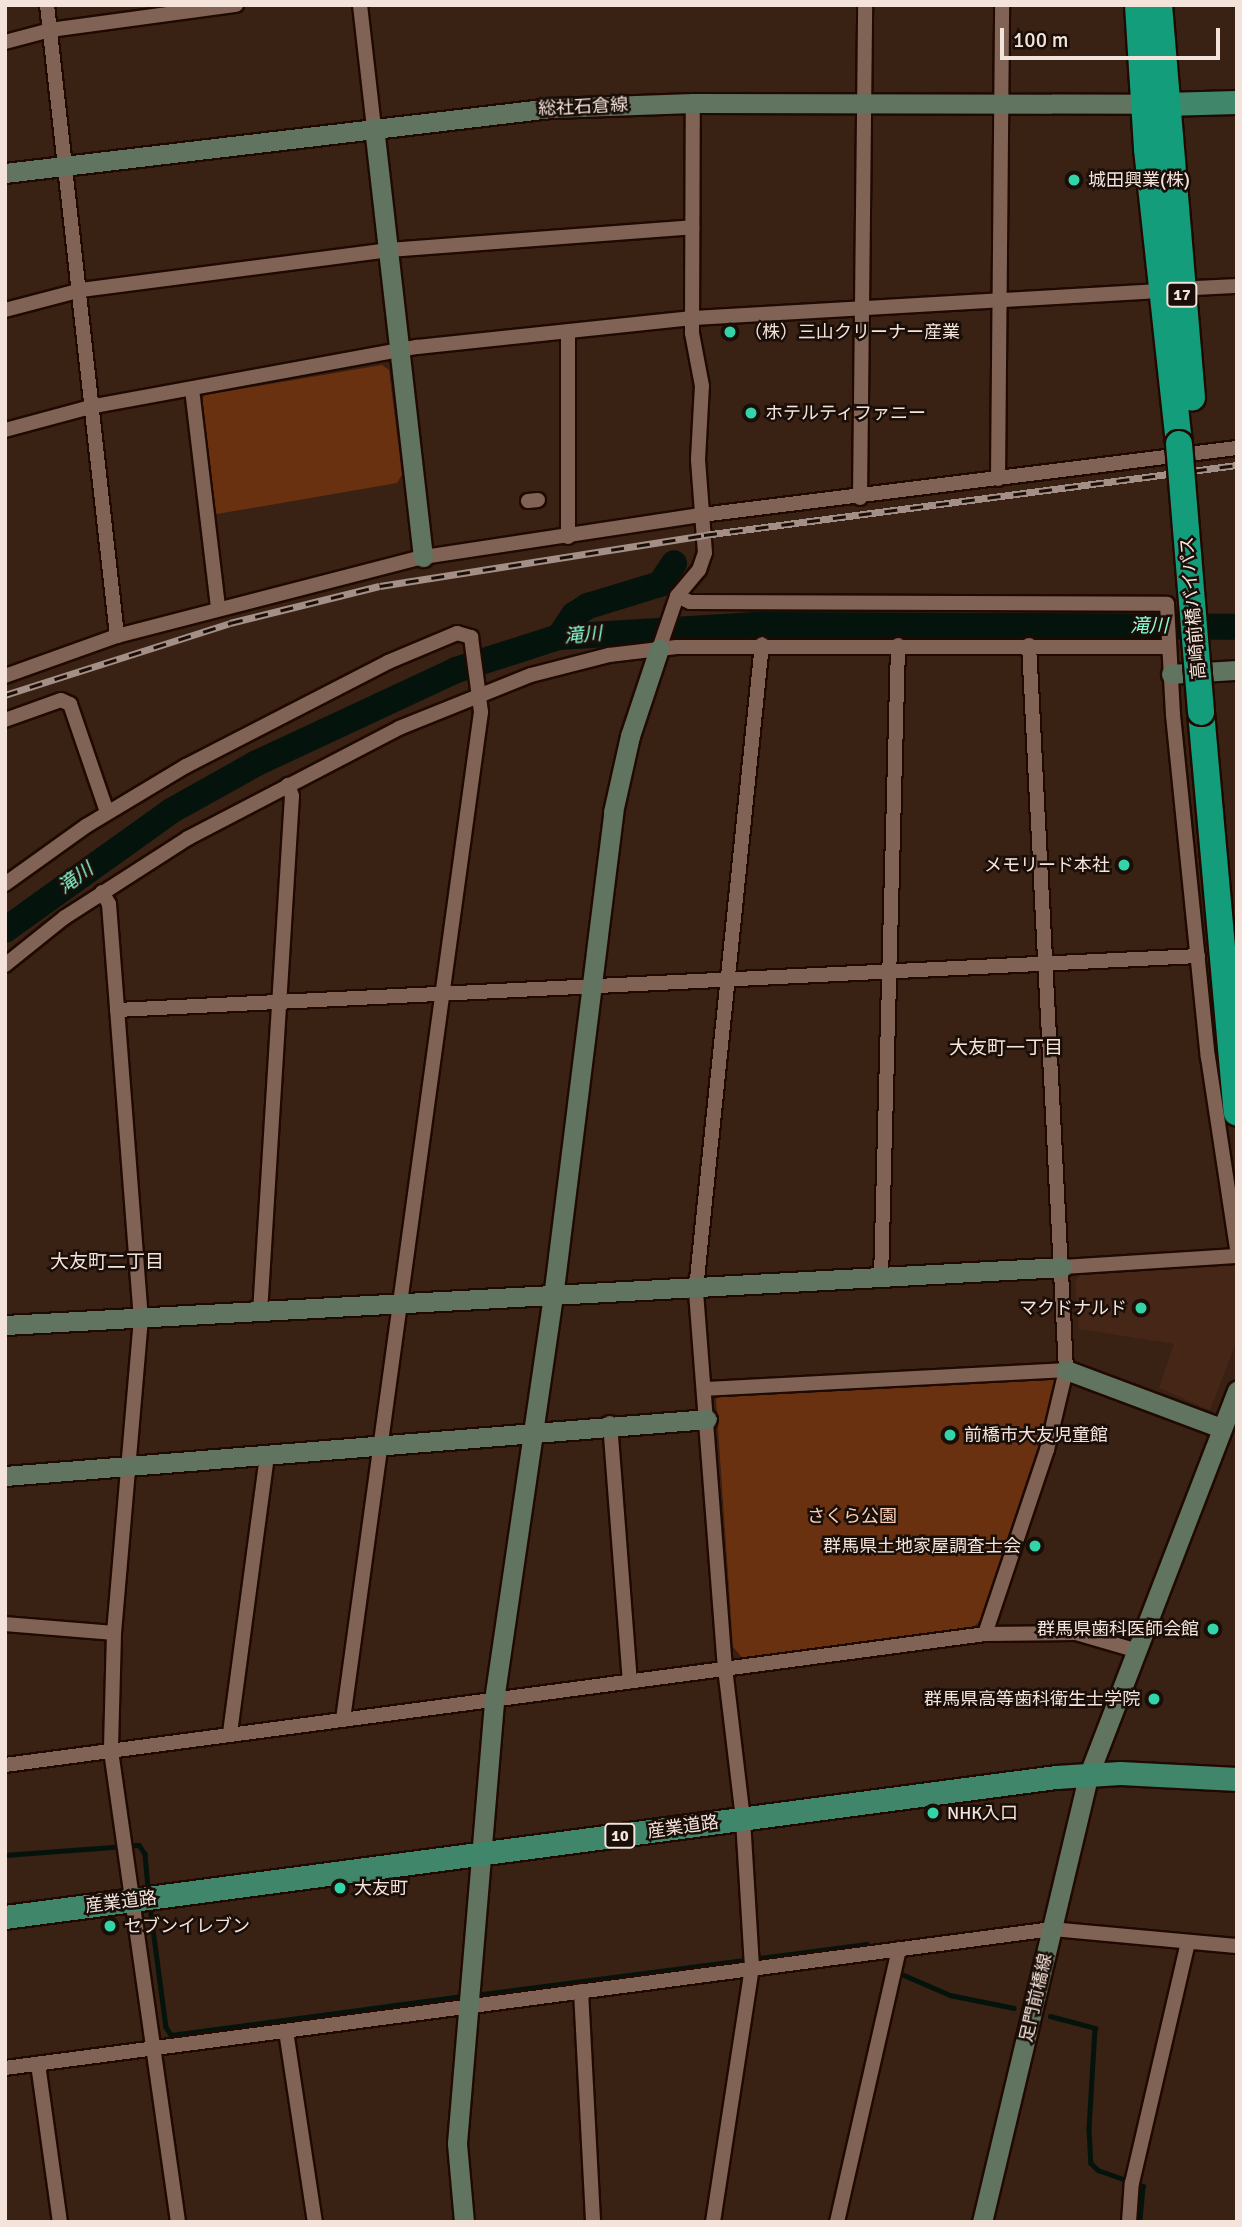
<!DOCTYPE html>
<html>
<head>
<meta charset="utf-8">
<style>
	body { margin:0 }
	#map { position:relative; width:1242px; height:2227px; overflow:hidden; background:#392114; font-family:Signika,"Noto Sans JP",sans-serif }
	div>[style] { position:absolute }
	.built>* { inset:0; background:#462717 }
	.green>* { inset:0; background:#6a3110 }
	.stream>* { height:4.5px; margin:-2.25px; padding:0 2.25px; transform-origin:2.25px; border-radius:2.25px; background:#05130d }
	.river>* { height:26px; margin:-13px; padding:0 13px; transform-origin:13px; border-radius:13px; background:#05130d }
	.roads { filter:drop-shadow(2px 0 #1f0901) drop-shadow(-2px 0 #1f0901) drop-shadow(0 2px #1f0901) drop-shadow(0 -2px #1f0901) }
	.street>* { height:14px; margin:-7px; padding:0 7px; transform-origin:7px; border-radius:7px; background:#806355 }
	.secondary>* { height:19px; margin:-9.5px; padding:0 9.5px; transform-origin:9.5px; border-radius:9.5px; background:#607460 }
	.primary>* { height:23px; margin:-11.5px; padding:0 11.5px; transform-origin:11.5px; border-radius:11.5px; background:#3f866b }
	.highway>* { height:26px; margin:-13px; padding:0 13px; transform-origin:13px; border-radius:13px; background:#149d7a }
	.rail>* { height:7px; margin-top:-3.5px; transform-origin:0; background:repeating-linear-gradient(90deg,#190e08 0 13px,#a38f85 0 26px); box-sizing:border-box; border-block:2px solid #a38f85 }
	.bridges { filter:drop-shadow(2px 0 #1f0901) drop-shadow(-2px 0 #1f0901) drop-shadow(0 2px #1f0901) drop-shadow(0 -2px #1f0901) }
	.highway-bridge>* { height:26px; margin:-13px; padding:0 13px; transform-origin:13px; border-radius:13px; background:#149d7a }
	.dots>* { width:19px; height:19px; translate:-50% -50%; box-sizing:border-box; border:4px solid #190e08; border-radius:50% }
	span { translate:-50% -50%; white-space:nowrap; text-align:center; line-height:1.15; -webkit-text-stroke:5px #190e08; paint-order:stroke }
	.shield-label span { padding:2px 5px; background:#190e08; border:2px solid; border-radius:5px; -webkit-text-stroke-width:0 }
	.shield-label { font-size:16px; color:#f4e3db; font-weight:700 }
	.street-label { font-size:18px; color:#f4e3db }
	.poi-label { font-size:18px; color:#f4e3db }
	.left { translate:0 -50%; text-align:left }
	.right { translate:-100% -50%; text-align:right }
	.park-label { font-size:18px; color:#fccfb9 }
	.water-label { font-size:19px; color:#89fbd4; font-style:italic }
	.neighbourhood-label { font-size:19px; color:#f4e3db }
	.frame { position:absolute; inset:0; border:7px solid #f4e3db; pointer-events:none }
	.scale { position:absolute; left:1000px; top:28px; width:220px; height:32px; box-sizing:border-box; border:4px solid #f4e3db; border-top:0; padding-left:9px; font-size:21px; line-height:24px; white-space:nowrap; color:#f4e3db; -webkit-text-stroke:5px #190e08; paint-order:stroke }
</style>
</head>
<body>
<div id="map">
	<div class="built">
		<i style="clip-path:polygon(1237px 1265px,1237px 1340px,1210px 1410px,1159px 1388px,1174px 1344px,1079px 1329px,1075px 1281px,1082px 1273px)"></i>
	</div>
	<div class="green">
		<i style="clip-path:polygon(382px 365px,389px 370px,402px 475px,397px 483px,217px 514px,212px 510px,199px 403px,205px 395px)"></i>
		<i style="clip-path:polygon(1053px 1378px,1058px 1383px,1041px 1439px,980px 1621px,972px 1628px,744px 1660px,733px 1647px,716px 1399px,726px 1394px)"></i>
	</div>
	<div class="stream">
		<i style="left:5px;top:1855px;width:134px;rotate:-4.3deg"></i>
		<i style="left:139px;top:1845px;width:11px;rotate:56deg"></i>
		<i style="left:145px;top:1854px;width:37px;rotate:85deg"></i>
		<i style="left:150px;top:1906px;width:122px;rotate:82.5deg"></i>
		<i style="left:166px;top:2027px;width:9px;rotate:58deg"></i>
		<i style="left:171px;top:2035px;width:294px;rotate:-7.6deg"></i>
		<i style="left:897px;top:1972px;width:58px;rotate:23.5deg"></i>
		<i style="left:950px;top:1995px;width:65px;rotate:11.5deg"></i>
		<i style="left:475px;top:1995px;width:395px;rotate:-7.4deg"></i>
		<i style="left:867px;top:1944px;width:8px;rotate:45deg"></i>
		<i style="left:1050px;top:2016px;width:47px;rotate:14.9deg"></i>
		<i style="left:1095px;top:2028px;width:100px;rotate:93.4deg"></i>
		<i style="left:1089px;top:2128px;width:35px;rotate:87deg"></i>
		<i style="left:1091px;top:2163px;width:10px;rotate:45deg"></i>
		<i style="left:1098px;top:2170px;width:48px;rotate:19.6deg"></i>
		<i style="left:1143px;top:2186px;width:36px;rotate:95deg"></i>
	</div>
	<div class="river">
		<i style="left:559px;top:637px;width:27px;rotate:-56deg"></i>
		<i style="left:574px;top:615px;width:17px;rotate:-33deg"></i>
		<i style="left:588px;top:606px;width:75px;rotate:-17deg"></i>
		<i style="left:660px;top:584px;width:25px;rotate:-56deg"></i>
		<i style="left:5px;top:930px;width:204px;rotate:-35.6deg"></i>
		<i style="left:171px;top:811px;width:98px;rotate:-29.2deg"></i>
		<i style="left:257px;top:763px;width:220px;rotate:-25deg"></i>
		<i style="left:456px;top:670px;width:108px;rotate:-17.8deg"></i>
		<i style="left:559px;top:637px;width:197px;rotate:-3.5deg"></i>
		<i style="left:756px;top:625px;width:481px;rotate:0.2deg"></i>
	</div>
	<div class="roads">
		<div class="street">
			<i style="left:47px;top:5px;width:635px;rotate:83.67deg"></i>
			<i style="left:360px;top:5px;width:123px;rotate:83.5deg"></i>
			<i style="left:5px;top:42px;width:47px;rotate:-14.9deg"></i>
			<i style="left:50px;top:30px;width:188px;rotate:-7.7deg"></i>
			<i style="left:1197px;top:288px;width:40px;rotate:-2.9deg"></i>
			<i style="left:5px;top:310px;width:79px;rotate:-14.7deg"></i>
			<i style="left:81px;top:290px;width:311px;rotate:-7.4deg"></i>
			<i style="left:389px;top:250px;width:304px;rotate:-4.3deg"></i>
			<i style="left:192px;top:389px;width:221px;rotate:83.2deg"></i>
			<i style="left:5px;top:430px;width:92px;rotate:-15.1deg"></i>
			<i style="left:94px;top:406px;width:328px;rotate:-10.4deg"></i>
			<i style="left:417px;top:347px;width:277px;rotate:-6deg"></i>
			<i style="left:692px;top:318px;width:457px;rotate:-3.3deg"></i>
			<i style="left:998px;top:479px;width:474px;rotate:-89.5deg"></i>
			<i style="left:860px;top:498px;width:493px;rotate:-89.4deg"></i>
			<i style="left:528px;top:501px;width:10px;rotate:-6deg"></i>
			<i style="left:568px;top:537px;width:205px;rotate:-90deg"></i>
			<i style="left:677px;top:596px;width:14px;rotate:25deg"></i>
			<i style="left:690px;top:602px;width:477px;rotate:0.2deg"></i>
			<i style="left:1167px;top:604px;width:111px;rotate:86.9deg"></i>
			<i style="left:1173px;top:715px;width:344px;rotate:84.2deg"></i>
			<i style="left:1208px;top:1057px;width:193px;rotate:81.4deg"></i>
			<i style="left:659px;top:649px;width:56px;rotate:-71.2deg"></i>
			<i style="left:677px;top:596px;width:34px;rotate:-50deg"></i>
			<i style="left:699px;top:570px;width:18px;rotate:-71deg"></i>
			<i style="left:705px;top:553px;width:94px;rotate:-94.3deg"></i>
			<i style="left:698px;top:459px;width:73px;rotate:-86.9deg"></i>
			<i style="left:702px;top:386px;width:54px;rotate:-100.7deg"></i>
			<i style="left:692px;top:333px;width:230px;rotate:-89.8deg"></i>
			<i style="left:5px;top:676px;width:119px;rotate:-19.7deg"></i>
			<i style="left:117px;top:636px;width:316px;rotate:-14.5deg"></i>
			<i style="left:423px;top:557px;width:282px;rotate:-8.6deg"></i>
			<i style="left:702px;top:515px;width:539px;rotate:-7.14deg"></i>
			<i style="left:5px;top:720px;width:59px;rotate:-19.7deg"></i>
			<i style="left:61px;top:700px;width:10px;rotate:24deg"></i>
			<i style="left:70px;top:704px;width:114px;rotate:71.1deg"></i>
			<i style="left:5px;top:884px;width:100px;rotate:-35.6deg"></i>
			<i style="left:86px;top:826px;width:117px;rotate:-31deg"></i>
			<i style="left:186px;top:766px;width:227px;rotate:-27.2deg"></i>
			<i style="left:388px;top:662px;width:75px;rotate:-22.8deg"></i>
			<i style="left:457px;top:633px;width:15px;rotate:16deg"></i>
			<i style="left:471px;top:637px;width:76px;rotate:82.4deg"></i>
			<i style="left:481px;top:712px;width:1016px;rotate:97.8deg"></i>
			<i style="left:102px;top:892px;width:14px;rotate:60deg"></i>
			<i style="left:109px;top:904px;width:415px;rotate:85.6deg"></i>
			<i style="left:141px;top:1318px;width:316px;rotate:94.9deg"></i>
			<i style="left:114px;top:1633px;width:118px;rotate:91.5deg"></i>
			<i style="left:111px;top:1751px;width:476px;rotate:81.9deg"></i>
			<i style="left:5px;top:965px;width:77px;rotate:-38.7deg"></i>
			<i style="left:65px;top:917px;width:146px;rotate:-32.7deg"></i>
			<i style="left:188px;top:838px;width:238px;rotate:-27.5deg"></i>
			<i style="left:399px;top:728px;width:142px;rotate:-21.9deg"></i>
			<i style="left:531px;top:675px;width:81px;rotate:-14.4deg"></i>
			<i style="left:609px;top:655px;width:68px;rotate:-6.7deg"></i>
			<i style="left:677px;top:647px;width:492px"></i>
			<i style="left:117px;top:1010px;width:1082px;rotate:-2.86deg"></i>
			<i style="left:1062px;top:1267px;width:175px;rotate:-3.6deg"></i>
			<i style="left:881px;top:1279px;width:634px;rotate:-88.46deg"></i>
			<i style="left:260px;top:1313px;width:518px;rotate:-86.46deg"></i>
			<i style="left:292px;top:796px;width:12px;rotate:-110deg"></i>
			<i style="left:704px;top:1389px;width:362px;rotate:-3deg"></i>
			<i style="left:610px;top:1423px;width:259px;rotate:85.6deg"></i>
			<i style="left:5px;top:1624px;width:109px;rotate:4.7deg"></i>
			<i style="left:985px;top:1634px;width:194px;rotate:-71.4deg"></i>
			<i style="left:1047px;top:1450px;width:82px;rotate:-76.6deg"></i>
			<i style="left:1066px;top:1370px;width:726px;rotate:-92.92deg"></i>
			<i style="left:230px;top:1733px;width:280px;rotate:-82.4deg"></i>
			<i style="left:5px;top:1765px;width:989px;rotate:-7.61deg"></i>
			<i style="left:985px;top:1634px;width:91px;rotate:-0.6deg"></i>
			<i style="left:1076px;top:1633px;width:61px;rotate:16.1deg"></i>
			<i style="left:581px;top:1991px;width:231px;rotate:87deg"></i>
			<i style="left:286px;top:2031px;width:193px;rotate:81.4deg"></i>
			<i style="left:38px;top:2064px;width:160px;rotate:82.1deg"></i>
			<i style="left:5px;top:2068px;width:1056px;rotate:-7.56deg"></i>
			<i style="left:1052px;top:1929px;width:186px;rotate:5.3deg"></i>
			<i style="left:713px;top:2222px;width:258px;rotate:-81.3deg"></i>
			<i style="left:752px;top:1967px;width:148px;rotate:-93.5deg"></i>
			<i style="left:743px;top:1819px;width:151px;rotate:-96.8deg"></i>
			<i style="left:725px;top:1669px;width:381px;rotate:-94.4deg"></i>
			<i style="left:696px;top:1289px;width:648px;rotate:-84.16deg"></i>
			<i style="left:837px;top:2222px;width:280px;rotate:-77.2deg"></i>
			<i style="left:1129px;top:2222px;width:39px;rotate:-86deg"></i>
			<i style="left:1132px;top:2183px;width:247px;rotate:-76.9deg"></i>
		</div>
		<div class="secondary">
			<i style="left:374px;top:127px;width:433px;rotate:83.5deg"></i>
			<i style="left:5px;top:173px;width:550px;rotate:-6.79deg"></i>
			<i style="left:551px;top:108px;width:142px;rotate:-2deg"></i>
			<i style="left:693px;top:103px;width:462px;rotate:0.1deg"></i>
			<i style="left:1171px;top:674px;width:66px;rotate:-3.5deg"></i>
			<i style="left:5px;top:1325px;width:1059px;rotate:-3.14deg"></i>
			<i style="left:1066px;top:1370px;width:165px;rotate:20.5deg"></i>
			<i style="left:5px;top:1476px;width:704px;rotate:-4.64deg"></i>
			<i style="left:464px;top:2222px;width:79px;rotate:-95.1deg"></i>
			<i style="left:457px;top:2143px;width:445px;rotate:-85.2deg"></i>
			<i style="left:494px;top:1700px;width:407px;rotate:-81.7deg"></i>
			<i style="left:553px;top:1297px;width:489px;rotate:-82.9deg"></i>
			<i style="left:613px;top:812px;width:78px;rotate:-77.4deg"></i>
			<i style="left:630px;top:736px;width:92px;rotate:-71.6deg"></i>
			<i style="left:982px;top:2222px;width:461px;rotate:-76.6deg"></i>
			<i style="left:1089px;top:1774px;width:411px;rotate:-68.9deg"></i>
		</div>
		<div class="primary">
			<i style="left:1164px;top:104px;width:73px;rotate:-1.6deg"></i>
			<i style="left:5px;top:1917px;width:1060px;rotate:-7.59deg"></i>
			<i style="left:1056px;top:1777px;width:64px;rotate:-3.6deg"></i>
			<i style="left:1120px;top:1773px;width:117px;rotate:2.9deg"></i>
		</div>
		<div class="highway">
			<i style="left:1138px;top:5px;width:144px;rotate:86.4deg"></i>
			<i style="left:1147px;top:149px;width:297px;rotate:83.8deg"></i>
			<i style="left:1159px;top:5px;width:394px;rotate:85.2deg"></i>
			<i style="left:1201px;top:712px;width:402px;rotate:84.9deg"></i>
		</div>
	</div>
	<div class="rail">
		<i style="left:5px;top:695px;width:236px;rotate:-17.7deg"></i>
		<i style="left:230px;top:623px;width:154px;rotate:-13.9deg"></i>
		<i style="left:380px;top:586px;width:328px;rotate:-8.9deg"></i>
		<i style="left:704px;top:535px;width:538px;rotate:-7.48deg"></i>
	</div>
	<div class="bridges">
		<div class="highway-bridge">
			<i style="left:1179px;top:444px;width:269px;rotate:85.3deg"></i>
		</div>
	</div>
	<div class="dots">
		<i style="left:1074px;top:180px;background:#33d4a8"></i>
		<i style="left:730px;top:332px;background:#33d4a8"></i>
		<i style="left:751px;top:413px;background:#33d4a8"></i>
		<i style="left:1124px;top:865px;background:#33d4a8"></i>
		<i style="left:1141px;top:1308px;background:#33d4a8"></i>
		<i style="left:950px;top:1435px;background:#33d4a8"></i>
		<i style="left:1035px;top:1546px;background:#33d4a8"></i>
		<i style="left:1213px;top:1629px;background:#33d4a8"></i>
		<i style="left:1154px;top:1699px;background:#33d4a8"></i>
		<i style="left:933px;top:1813px;background:#33d4a8"></i>
		<i style="left:340px;top:1888px;background:#33d4a8"></i>
		<i style="left:110px;top:1926px;background:#33d4a8"></i>
	</div>
	<div class="shield-label">
		<span style="left:1182px;top:295px">17</span>
		<span style="left:620px;top:1836px">10</span>
	</div>
	<div class="street-label">
		<span style="left:583px;top:107px;rotate:-3deg">総社石倉線</span>
		<span style="left:1193px;top:608px;rotate:-95deg">高崎前橋バイパス</span>
		<span style="left:683px;top:1827px;rotate:-8deg">産業道路</span>
		<span style="left:121px;top:1902px;rotate:-7deg">産業道路</span>
		<span style="left:1036px;top:1998px;rotate:-77deg">足門前橋線</span>
	</div>
	<div class="poi-label">
		<span class="left" style="left:1088px;top:180px">城田興業(株)</span>
		<span class="left" style="left:744px;top:332px">（株）三山クリーナー産業</span>
		<span class="left" style="left:765px;top:413px">ホテルティファニー</span>
		<span class="right" style="left:1110px;top:865px">メモリード本社</span>
		<span class="right" style="left:1127px;top:1308px">マクドナルド</span>
		<span class="left" style="left:964px;top:1435px">前橋市大友児童館</span>
		<span class="right" style="left:1021px;top:1546px">群馬県土地家屋調査士会</span>
		<span class="right" style="left:1199px;top:1629px">群馬県歯科医師会館</span>
		<span class="right" style="left:1140px;top:1699px">群馬県高等歯科衛生士学院</span>
		<span class="left" style="left:947px;top:1813px">NHK入口</span>
		<span class="left" style="left:354px;top:1888px">大友町</span>
		<span class="left" style="left:124px;top:1926px">セブンイレブン</span>
	</div>
	<div class="park-label">
		<span style="left:852px;top:1516px">さくら公園</span>
	</div>
	<div class="water-label">
		<span style="left:1149px;top:627px">滝川</span>
		<span style="left:583px;top:636px;rotate:-5deg">滝川</span>
		<span style="left:76px;top:879px;rotate:-36deg">滝川</span>
	</div>
	<div class="neighbourhood-label">
		<span style="left:1006px;top:1049px">大友町一丁目</span>
		<span style="left:107px;top:1263px">大友町二丁目</span>
	</div>
	<div class="frame"></div>
	<div class="scale">100 m</div>
</div>
</body>
</html>
